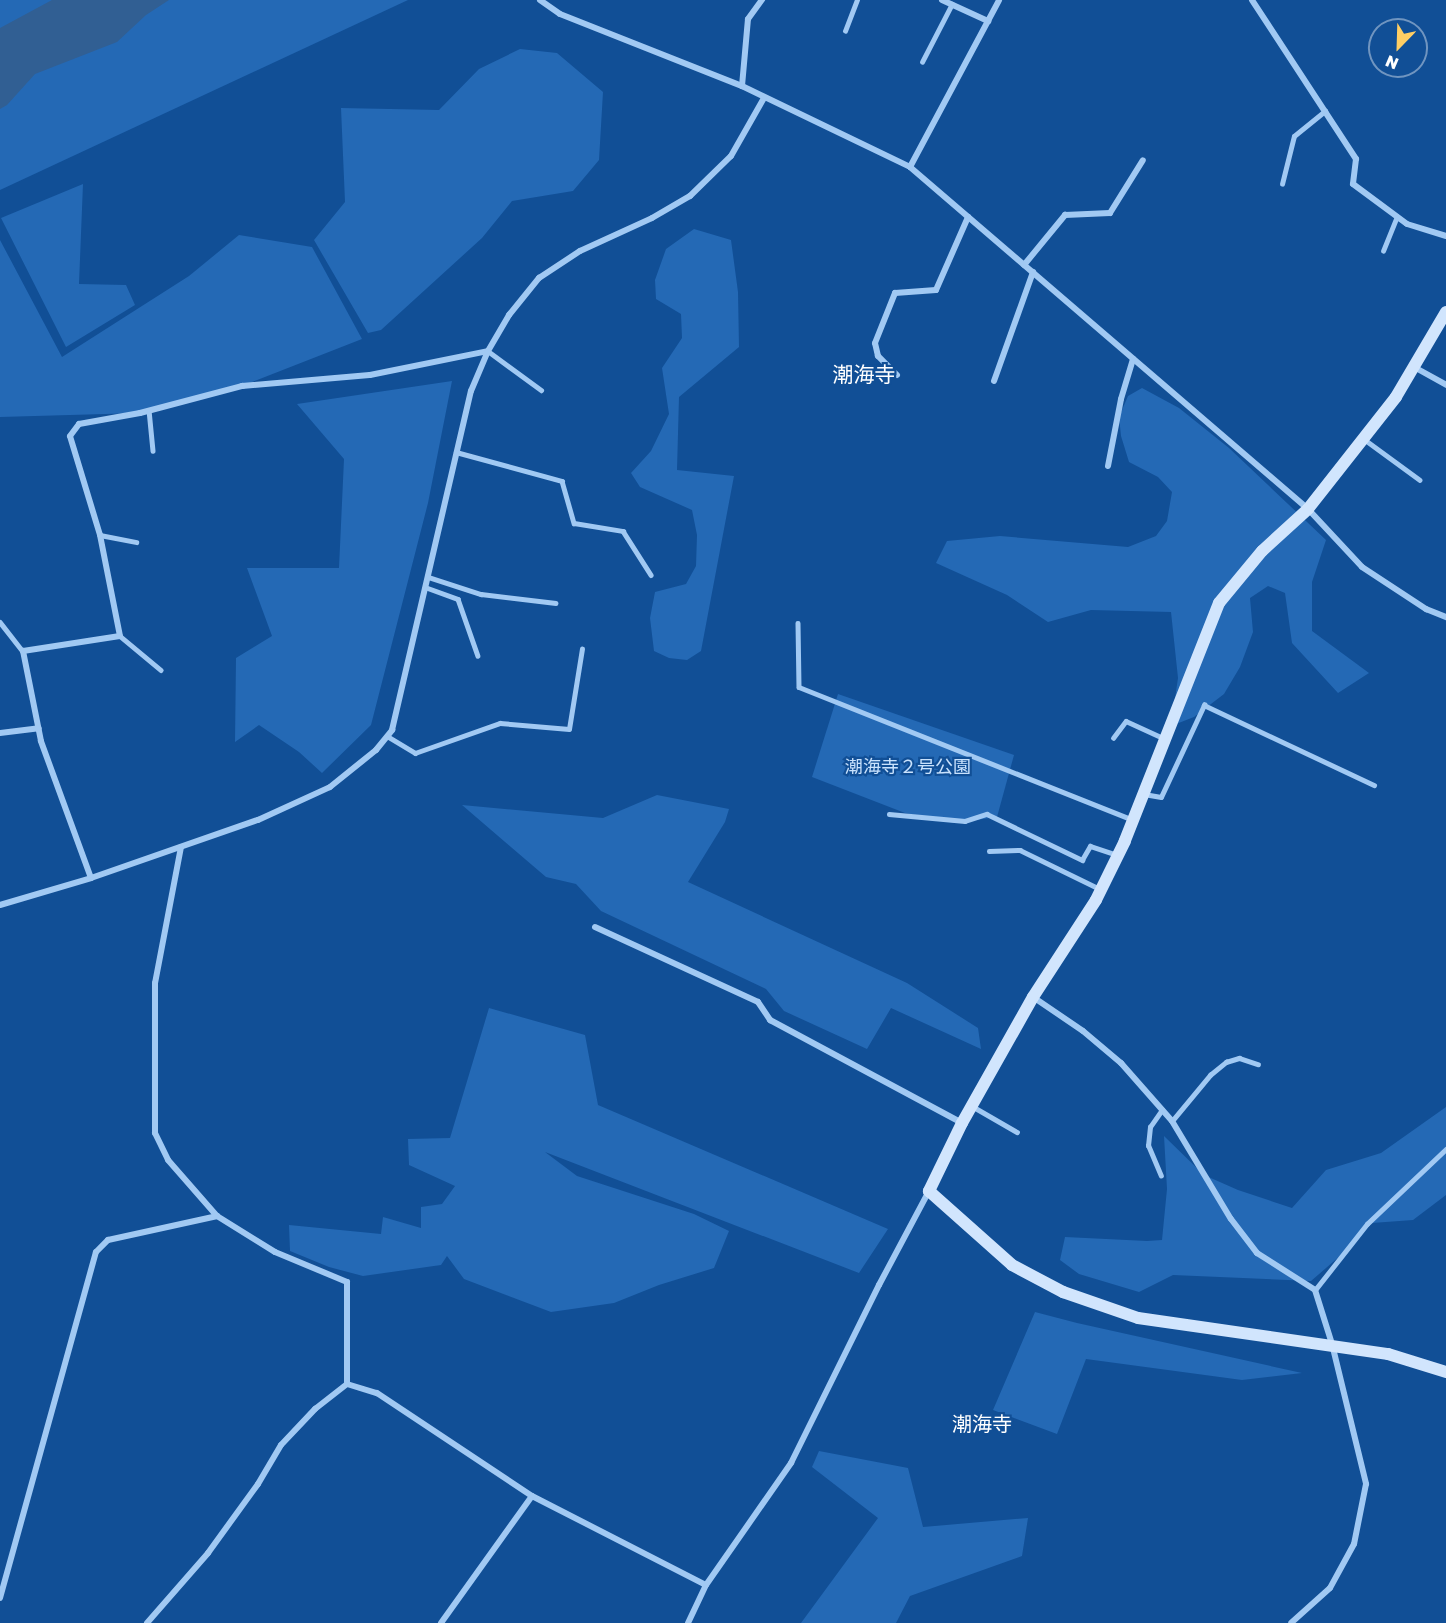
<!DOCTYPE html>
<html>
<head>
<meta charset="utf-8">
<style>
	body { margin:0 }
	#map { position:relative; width:1446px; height:1623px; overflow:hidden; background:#114f96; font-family:"Golos Text","Noto Sans JP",sans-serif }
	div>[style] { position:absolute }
	.green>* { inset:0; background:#2469b5 }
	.water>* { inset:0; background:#315f93 }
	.lane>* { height:4.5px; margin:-2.25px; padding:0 2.25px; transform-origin:2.25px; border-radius:2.25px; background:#a1c9f3 }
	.street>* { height:6px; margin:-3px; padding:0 3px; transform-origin:3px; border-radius:3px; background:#a1c9f3 }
	.secondary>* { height:12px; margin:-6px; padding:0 6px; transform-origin:6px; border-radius:6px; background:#d1e5fd }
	span { translate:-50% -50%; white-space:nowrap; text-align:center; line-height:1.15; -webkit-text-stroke:4.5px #114f96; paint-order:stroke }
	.park-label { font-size:18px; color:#c9e2fd }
	.neighbourhood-label { font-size:20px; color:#fff }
	.quarter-label { font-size:21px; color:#fff }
	.north { position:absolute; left:1368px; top:18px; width:60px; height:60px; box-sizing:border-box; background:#114f96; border:2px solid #7095c0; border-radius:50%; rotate:203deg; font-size:16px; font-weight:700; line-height:24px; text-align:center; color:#fff }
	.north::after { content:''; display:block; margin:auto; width:21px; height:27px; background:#ffce64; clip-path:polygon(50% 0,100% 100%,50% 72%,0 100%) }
</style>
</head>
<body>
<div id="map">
	<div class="green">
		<i style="clip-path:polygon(0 0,408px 0,0 190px)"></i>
		<i style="clip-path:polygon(520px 49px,557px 53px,603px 92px,599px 160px,573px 191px,512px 201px,482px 238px,381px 330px,368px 333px,314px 240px,345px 202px,341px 108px,439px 110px,479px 69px)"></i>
		<i style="clip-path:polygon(83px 184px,79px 284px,126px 285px,135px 305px,66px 347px,1px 218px)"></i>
		<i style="clip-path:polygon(694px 229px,731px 240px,738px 292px,739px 347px,679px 397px,677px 470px,734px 476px,701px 651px,687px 660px,669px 658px,654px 651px,650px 618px,655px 592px,686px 584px,696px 566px,697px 535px,692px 510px,640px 487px,631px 473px,651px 451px,669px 414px,662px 368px,682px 338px,681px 314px,656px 299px,655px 280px,666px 249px)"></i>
		<i style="clip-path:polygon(239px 235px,312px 247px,362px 339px,242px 386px,140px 413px,0 417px,0 240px,62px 357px,189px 276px)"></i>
		<i style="clip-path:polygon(452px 381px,428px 503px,371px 725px,322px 773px,299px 752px,259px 725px,235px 742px,236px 658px,272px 636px,247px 568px,339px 568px,344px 459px,297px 404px)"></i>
		<i style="clip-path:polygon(1142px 388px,1179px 408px,1229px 448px,1326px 540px,1312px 582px,1312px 631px,1369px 673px,1338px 693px,1292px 643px,1285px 593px,1268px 586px,1250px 598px,1253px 632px,1240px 667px,1224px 694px,1194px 717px,1171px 726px,1178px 678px,1171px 612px,1091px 610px,1048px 622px,1007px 595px,936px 563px,947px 541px,1000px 536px,1128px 547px,1156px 536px,1167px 521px,1172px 492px,1158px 477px,1129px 462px,1121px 436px,1119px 417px,1128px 396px)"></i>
		<i style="clip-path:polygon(838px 694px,1014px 755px,997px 817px,954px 823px,905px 813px,812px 777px)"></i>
		<i style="clip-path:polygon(657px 795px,729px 809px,725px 822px,688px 882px,907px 983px,978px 1028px,981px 1049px,891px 1008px,867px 1049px,784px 1011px,766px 989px,601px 911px,576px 884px,546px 877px,462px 805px,603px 818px)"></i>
		<i style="clip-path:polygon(489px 1008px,585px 1035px,598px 1105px,888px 1229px,859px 1273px,545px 1152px,577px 1176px,694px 1214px,729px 1231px,714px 1268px,659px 1285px,614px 1303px,551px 1312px,464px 1279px,447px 1256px,441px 1265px,363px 1276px,329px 1267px,290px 1251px,289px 1225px,381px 1234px,383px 1217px,421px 1228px,421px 1207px,442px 1204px,455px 1186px,409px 1165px,408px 1139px,450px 1138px)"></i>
		<i style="clip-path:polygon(1446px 1107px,1446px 1195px,1413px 1220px,1372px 1223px,1348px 1249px,1311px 1281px,1173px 1275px,1139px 1292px,1079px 1274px,1060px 1260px,1065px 1237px,1147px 1241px,1162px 1240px,1167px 1189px,1164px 1136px,1204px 1175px,1238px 1190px,1292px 1208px,1326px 1170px,1381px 1153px)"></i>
		<i style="clip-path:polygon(1035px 1312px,1077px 1323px,1302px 1373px,1242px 1380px,1086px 1359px,1057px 1434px,993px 1410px)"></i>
		<i style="clip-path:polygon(819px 1451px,908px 1468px,923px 1527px,1028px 1518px,1022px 1556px,910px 1596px,896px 1623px,801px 1623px,878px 1518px,812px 1467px)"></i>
	</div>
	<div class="water">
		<i style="clip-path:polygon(52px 0,169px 0,146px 15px,117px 42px,35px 74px,7px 105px,0 109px,0 28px)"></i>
	</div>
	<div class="lane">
		<i style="left:845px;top:31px;width:33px;rotate:-69deg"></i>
		<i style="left:922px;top:62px;width:65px;rotate:-62.7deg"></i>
		<i style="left:1282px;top:184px;width:49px;rotate:-76deg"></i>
		<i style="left:1294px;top:136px;width:40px;rotate:-39deg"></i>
		<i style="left:1383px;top:251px;width:37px;rotate:-68deg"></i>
		<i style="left:488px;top:351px;width:66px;rotate:36.3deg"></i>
		<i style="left:149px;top:410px;width:41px;rotate:84.4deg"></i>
		<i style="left:1364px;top:439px;width:69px;rotate:36.2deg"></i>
		<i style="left:456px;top:452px;width:110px;rotate:15.3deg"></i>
		<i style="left:562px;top:481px;width:44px;rotate:74.1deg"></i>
		<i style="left:574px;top:523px;width:50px;rotate:9.3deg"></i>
		<i style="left:623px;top:531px;width:52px;rotate:57.5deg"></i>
		<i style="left:100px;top:535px;width:37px;rotate:11deg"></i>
		<i style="left:428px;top:577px;width:56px;rotate:17.8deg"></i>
		<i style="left:481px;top:594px;width:75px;rotate:6.9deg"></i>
		<i style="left:425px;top:587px;width:35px;rotate:20deg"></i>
		<i style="left:458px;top:599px;width:60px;rotate:70.7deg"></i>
		<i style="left:0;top:622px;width:37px;rotate:52deg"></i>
		<i style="left:798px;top:623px;width:64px;rotate:89.1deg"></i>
		<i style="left:799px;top:687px;width:357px;rotate:21.7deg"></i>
		<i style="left:120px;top:636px;width:53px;rotate:39.7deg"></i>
		<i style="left:387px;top:736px;width:33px;rotate:31deg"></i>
		<i style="left:415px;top:753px;width:90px;rotate:-19.4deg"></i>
		<i style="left:500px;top:723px;width:69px;rotate:5deg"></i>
		<i style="left:569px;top:729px;width:81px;rotate:-80.8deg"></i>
		<i style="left:1113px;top:738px;width:21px;rotate:-53deg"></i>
		<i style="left:1126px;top:721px;width:41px;rotate:24.7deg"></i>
		<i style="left:1144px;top:794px;width:17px;rotate:10deg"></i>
		<i style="left:1161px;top:797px;width:102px;rotate:-64.9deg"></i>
		<i style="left:1204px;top:705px;width:188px;rotate:25.2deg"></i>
		<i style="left:889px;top:814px;width:76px;rotate:5.3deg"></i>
		<i style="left:965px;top:821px;width:23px;rotate:-18deg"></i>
		<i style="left:987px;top:814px;width:106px;rotate:25.8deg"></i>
		<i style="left:1082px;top:860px;width:16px;rotate:-60deg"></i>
		<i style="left:1090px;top:846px;width:28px;rotate:18deg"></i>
		<i style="left:989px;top:851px;width:31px;rotate:-2deg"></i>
		<i style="left:1020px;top:850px;width:89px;rotate:26deg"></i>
		<i style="left:972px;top:1106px;width:52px;rotate:30deg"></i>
		<i style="left:1172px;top:1121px;width:60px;rotate:-50.4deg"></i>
		<i style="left:1210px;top:1075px;width:21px;rotate:-39deg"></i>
		<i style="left:1226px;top:1062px;width:14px;rotate:-17deg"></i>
		<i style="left:1239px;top:1058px;width:20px;rotate:18deg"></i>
		<i style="left:1161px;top:1176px;width:33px;rotate:-113deg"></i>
		<i style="left:1148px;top:1146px;width:19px;rotate:-84deg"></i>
		<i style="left:1150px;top:1127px;width:21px;rotate:-55deg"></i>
		<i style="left:1315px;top:1290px;width:84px;rotate:-51.8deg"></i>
		<i style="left:1367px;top:1224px;width:109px;rotate:-43.5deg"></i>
	</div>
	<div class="street">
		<i style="left:540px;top:0;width:24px;rotate:35deg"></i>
		<i style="left:560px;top:14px;width:196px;rotate:21.6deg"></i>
		<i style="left:742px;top:86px;width:187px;rotate:25.7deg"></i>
		<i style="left:910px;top:167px;width:525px;rotate:40.67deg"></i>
		<i style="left:1308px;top:509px;width:79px;rotate:47deg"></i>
		<i style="left:1362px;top:567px;width:77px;rotate:33.3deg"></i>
		<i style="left:1426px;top:609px;width:22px;rotate:22deg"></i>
		<i style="left:942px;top:0;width:51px;rotate:24.5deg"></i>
		<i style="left:1252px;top:0;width:190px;rotate:56.8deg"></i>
		<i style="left:1356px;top:159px;width:25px;rotate:97deg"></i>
		<i style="left:1353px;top:184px;width:67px;rotate:36.5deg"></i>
		<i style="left:1407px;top:224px;width:41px;rotate:17.1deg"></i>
		<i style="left:742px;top:86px;width:67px;rotate:-84.9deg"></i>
		<i style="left:748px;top:19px;width:24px;rotate:-54deg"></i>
		<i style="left:910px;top:167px;width:189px;rotate:-61.9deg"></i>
		<i style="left:1024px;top:265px;width:65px;rotate:-50.6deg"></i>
		<i style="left:1065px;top:215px;width:45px;rotate:-2.5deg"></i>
		<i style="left:1110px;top:213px;width:62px;rotate:-58.1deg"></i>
		<i style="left:1414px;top:367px;width:37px;rotate:29deg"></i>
		<i style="left:897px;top:375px;width:27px;rotate:-135deg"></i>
		<i style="left:878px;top:356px;width:13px;rotate:-103deg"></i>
		<i style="left:875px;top:343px;width:54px;rotate:-68.2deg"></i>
		<i style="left:895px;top:293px;width:41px;rotate:-4.2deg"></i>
		<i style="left:936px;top:290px;width:80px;rotate:-66.3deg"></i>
		<i style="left:994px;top:381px;width:116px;rotate:-70.3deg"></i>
		<i style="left:1108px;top:466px;width:68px;rotate:-79deg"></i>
		<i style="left:1121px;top:399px;width:42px;rotate:-73.3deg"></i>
		<i style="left:0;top:733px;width:39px;rotate:-7deg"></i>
		<i style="left:181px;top:847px;width:138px;rotate:100.8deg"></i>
		<i style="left:155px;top:983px;width:150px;rotate:90deg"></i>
		<i style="left:155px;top:1133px;width:30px;rotate:64deg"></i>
		<i style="left:168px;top:1160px;width:74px;rotate:48.8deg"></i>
		<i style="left:217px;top:1216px;width:68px;rotate:31.8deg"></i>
		<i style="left:275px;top:1252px;width:78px;rotate:22.6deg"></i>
		<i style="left:347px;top:1282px;width:102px;rotate:90deg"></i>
		<i style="left:91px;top:878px;width:146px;rotate:-110.1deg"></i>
		<i style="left:41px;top:741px;width:92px;rotate:-101.3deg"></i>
		<i style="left:23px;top:651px;width:98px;rotate:-8.8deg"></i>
		<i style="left:120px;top:636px;width:103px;rotate:-101.2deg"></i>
		<i style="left:100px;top:535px;width:103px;rotate:-106.9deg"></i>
		<i style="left:70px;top:436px;width:15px;rotate:-53deg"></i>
		<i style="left:79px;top:424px;width:62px;rotate:-10.2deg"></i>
		<i style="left:140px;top:413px;width:106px;rotate:-14.8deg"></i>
		<i style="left:242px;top:386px;width:128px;rotate:-4.9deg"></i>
		<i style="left:370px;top:375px;width:120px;rotate:-11.5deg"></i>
		<i style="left:0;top:905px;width:95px;rotate:-16.5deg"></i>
		<i style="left:91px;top:878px;width:177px;rotate:-19.2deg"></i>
		<i style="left:258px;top:820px;width:79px;rotate:-24.6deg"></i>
		<i style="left:330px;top:787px;width:59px;rotate:-38.8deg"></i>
		<i style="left:376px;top:750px;width:26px;rotate:-51deg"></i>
		<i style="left:392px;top:730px;width:348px;rotate:-76.9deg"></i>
		<i style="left:471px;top:391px;width:43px;rotate:-67deg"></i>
		<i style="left:488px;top:351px;width:42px;rotate:-59.7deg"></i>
		<i style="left:509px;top:315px;width:48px;rotate:-51deg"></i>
		<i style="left:539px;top:278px;width:49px;rotate:-33.4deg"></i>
		<i style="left:580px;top:251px;width:79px;rotate:-24.6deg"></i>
		<i style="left:652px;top:218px;width:44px;rotate:-30.1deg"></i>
		<i style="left:690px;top:196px;width:57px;rotate:-44.3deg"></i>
		<i style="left:731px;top:156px;width:67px;rotate:-60.4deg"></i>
		<i style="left:595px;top:927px;width:179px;rotate:24.7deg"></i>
		<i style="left:758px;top:1002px;width:22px;rotate:56deg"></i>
		<i style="left:770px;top:1020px;width:218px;rotate:28.2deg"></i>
		<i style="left:1033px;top:997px;width:60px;rotate:34.2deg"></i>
		<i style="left:1083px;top:1031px;width:50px;rotate:40.1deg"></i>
		<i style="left:1121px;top:1063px;width:77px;rotate:48.7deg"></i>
		<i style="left:1172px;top:1121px;width:114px;rotate:59deg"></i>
		<i style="left:1231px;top:1219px;width:43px;rotate:52.6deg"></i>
		<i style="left:1257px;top:1253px;width:69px;rotate:32.5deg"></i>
		<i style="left:1315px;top:1290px;width:57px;rotate:72.5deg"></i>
		<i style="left:1332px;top:1344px;width:144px;rotate:76.3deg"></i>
		<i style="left:1366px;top:1484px;width:61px;rotate:101.3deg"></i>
		<i style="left:1354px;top:1544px;width:50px;rotate:118.6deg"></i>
		<i style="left:1330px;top:1588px;width:52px;rotate:138.1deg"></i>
		<i style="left:0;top:1598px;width:359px;rotate:-74.5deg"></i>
		<i style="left:96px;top:1252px;width:17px;rotate:-45deg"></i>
		<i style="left:108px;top:1240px;width:112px;rotate:-12.4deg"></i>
		<i style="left:147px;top:1623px;width:93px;rotate:-48.9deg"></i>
		<i style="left:208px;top:1553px;width:85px;rotate:-54.1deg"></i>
		<i style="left:258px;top:1484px;width:45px;rotate:-59.5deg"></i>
		<i style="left:281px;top:1445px;width:50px;rotate:-46.6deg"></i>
		<i style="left:315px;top:1409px;width:41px;rotate:-38deg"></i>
		<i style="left:347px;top:1384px;width:31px;rotate:17deg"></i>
		<i style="left:377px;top:1393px;width:186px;rotate:33.6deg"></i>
		<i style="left:532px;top:1496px;width:195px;rotate:27.1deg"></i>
		<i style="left:441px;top:1623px;width:156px;rotate:-54.4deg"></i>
		<i style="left:688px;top:1623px;width:42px;rotate:-64.7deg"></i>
		<i style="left:706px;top:1585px;width:149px;rotate:-55.1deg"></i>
		<i style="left:791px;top:1463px;width:199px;rotate:-63.7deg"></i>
		<i style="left:879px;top:1285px;width:106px;rotate:-62deg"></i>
	</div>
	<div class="secondary">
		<i style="left:1446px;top:312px;width:99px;rotate:120.5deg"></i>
		<i style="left:1396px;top:397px;width:142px;rotate:128.2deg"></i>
		<i style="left:1308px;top:509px;width:62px;rotate:137.6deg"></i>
		<i style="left:1262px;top:551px;width:67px;rotate:129.6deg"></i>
		<i style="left:1219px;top:603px;width:256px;rotate:111.6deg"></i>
		<i style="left:1125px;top:841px;width:66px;rotate:116.2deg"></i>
		<i style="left:1096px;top:900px;width:116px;rotate:123deg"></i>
		<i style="left:1033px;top:997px;width:145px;rotate:119.4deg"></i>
		<i style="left:962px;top:1123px;width:76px;rotate:115.9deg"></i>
		<i style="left:929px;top:1191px;width:111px;rotate:41.7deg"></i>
		<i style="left:1012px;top:1265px;width:58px;rotate:27.9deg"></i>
		<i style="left:1063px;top:1292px;width:79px;rotate:19.1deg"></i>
		<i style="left:1138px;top:1318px;width:253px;rotate:8.2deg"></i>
		<i style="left:1388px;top:1354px;width:61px;rotate:17.2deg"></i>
	</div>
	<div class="park-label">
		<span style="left:908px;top:766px">潮海寺２号公園</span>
	</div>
	<div class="neighbourhood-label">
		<span style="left:982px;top:1423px">潮海寺</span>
	</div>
	<div class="quarter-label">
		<span style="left:864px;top:374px">潮海寺</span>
	</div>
	<div class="north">N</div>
</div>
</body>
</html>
